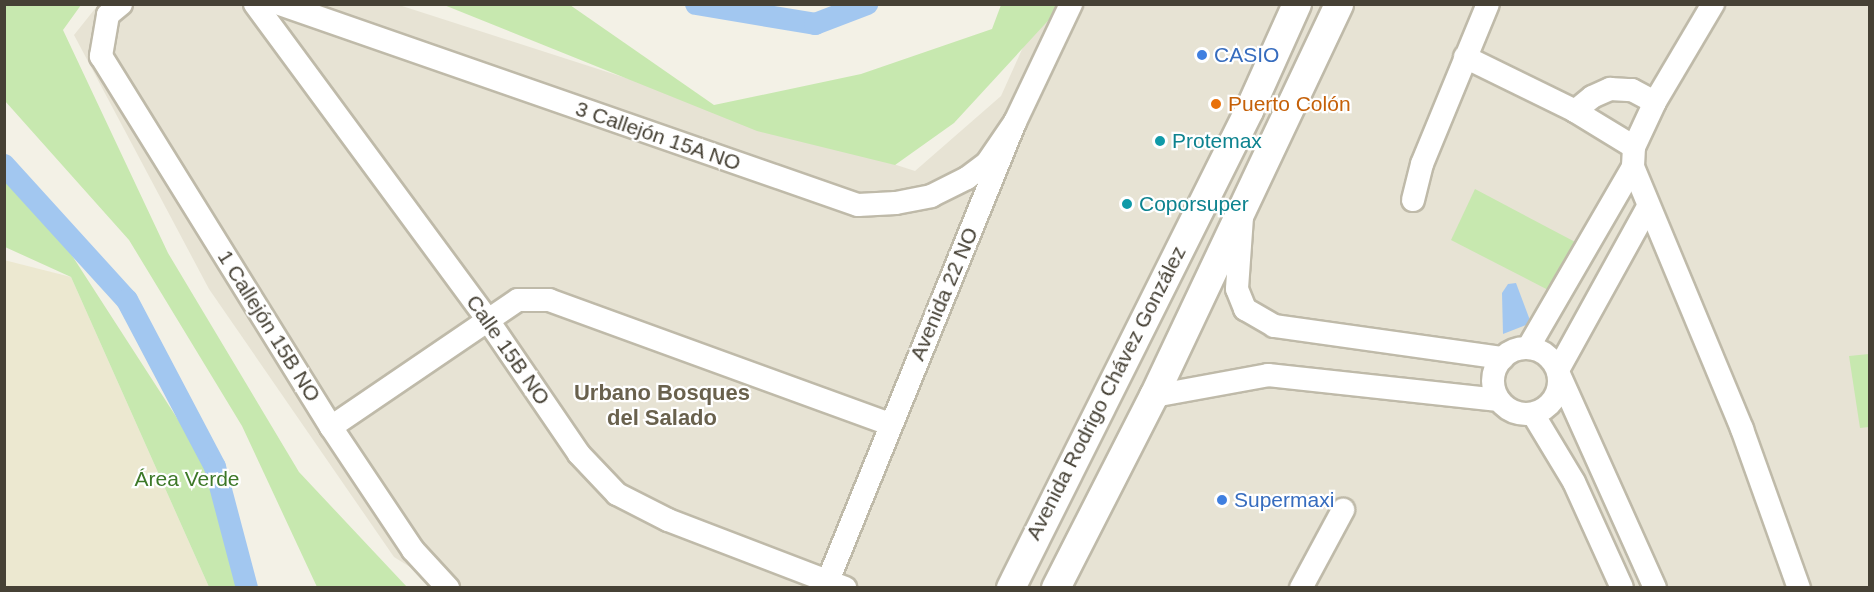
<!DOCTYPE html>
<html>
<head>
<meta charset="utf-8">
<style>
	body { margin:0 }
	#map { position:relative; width:1874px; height:592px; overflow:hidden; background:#f3f1e6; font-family:Helvetica,sans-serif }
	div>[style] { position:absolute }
	.residential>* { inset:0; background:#e7e3d4 }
	.education>* { inset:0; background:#ece8d0 }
	.green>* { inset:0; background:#c7e8af }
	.water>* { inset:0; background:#a2c7f0 }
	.canal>* { height:22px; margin:-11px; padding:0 11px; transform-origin:11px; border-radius:11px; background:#a2c7f0 }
	.roads { filter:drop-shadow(2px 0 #bfbaa9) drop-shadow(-2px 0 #bfbaa9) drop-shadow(0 2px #bfbaa9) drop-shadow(0 -2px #bfbaa9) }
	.minor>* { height:22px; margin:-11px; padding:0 11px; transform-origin:11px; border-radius:11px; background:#fff }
	.minor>.ring { margin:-11px; padding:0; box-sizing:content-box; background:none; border:22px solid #fff; border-radius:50% }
	.tertiary>* { height:28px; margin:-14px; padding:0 14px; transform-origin:14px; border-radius:14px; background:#fff }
	.dots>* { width:16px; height:16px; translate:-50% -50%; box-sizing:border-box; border:3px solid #fff; border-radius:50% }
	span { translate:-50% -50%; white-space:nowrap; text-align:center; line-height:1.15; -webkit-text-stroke:4.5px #fff; paint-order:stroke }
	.shop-label { font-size:21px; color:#366cbe }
	.left { translate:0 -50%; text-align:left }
	.food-label { font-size:21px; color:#c56008 }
	.street-label { font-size:21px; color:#464135 }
	.culture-label { font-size:21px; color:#0d838f }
	.park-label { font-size:21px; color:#3d7828 }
	.neighbourhood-label { font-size:22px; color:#69614d; font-weight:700 }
	.frame { position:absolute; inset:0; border:6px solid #464135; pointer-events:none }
</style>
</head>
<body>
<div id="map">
	<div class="residential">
		<i style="clip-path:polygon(98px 5px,399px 5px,915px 171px,1001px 96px,1042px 5px,1869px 5px,1869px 587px,442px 587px,394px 557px,209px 289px,74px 35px)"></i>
	</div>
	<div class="education">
		<i style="clip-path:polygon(4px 260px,71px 277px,209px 587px,5px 587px)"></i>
	</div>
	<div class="green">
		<i style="clip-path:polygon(4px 5px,81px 5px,63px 30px,168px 253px,299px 472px,407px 587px,317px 587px,242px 426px,129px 240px,5px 101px)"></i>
		<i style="clip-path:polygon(444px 5px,570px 5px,714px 105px,861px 74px,992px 29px,1001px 5px,1058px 5px,1057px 11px,954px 123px,895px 165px,757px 131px)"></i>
		<i style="clip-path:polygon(4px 169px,40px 206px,208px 466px,253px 587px,209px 587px,71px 277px,5px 247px)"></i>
		<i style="clip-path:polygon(1475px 189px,1579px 244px,1552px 292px,1451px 240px)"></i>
		<i style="clip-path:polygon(1869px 354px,1869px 427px,1860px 428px,1849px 356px)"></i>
	</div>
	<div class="water">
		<i style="clip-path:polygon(1516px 283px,1531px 323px,1503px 334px,1502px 293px,1508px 284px)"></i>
	</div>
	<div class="canal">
		<i style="left:696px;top:4px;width:121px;rotate:9.5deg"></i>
		<i style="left:815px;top:24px;width:56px;rotate:-21deg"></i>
		<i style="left:4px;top:165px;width:183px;rotate:47.7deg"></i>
		<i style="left:127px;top:300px;width:189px;rotate:62.2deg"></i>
		<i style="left:215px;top:467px;width:125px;rotate:75.2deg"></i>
	</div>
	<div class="roads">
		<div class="minor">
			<i style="left:121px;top:4px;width:17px;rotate:140deg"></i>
			<i style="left:108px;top:15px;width:42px;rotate:99.7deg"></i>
			<i style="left:101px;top:56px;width:437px;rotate:58.2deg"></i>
			<i style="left:331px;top:427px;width:148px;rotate:56.3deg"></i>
			<i style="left:413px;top:550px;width:52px;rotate:47.4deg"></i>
			<i style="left:255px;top:4px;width:391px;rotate:53.6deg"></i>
			<i style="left:487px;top:319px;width:163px;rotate:55.7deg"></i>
			<i style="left:579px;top:454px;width:55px;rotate:46.5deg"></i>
			<i style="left:617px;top:494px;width:57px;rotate:27deg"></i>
			<i style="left:668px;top:520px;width:190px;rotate:21deg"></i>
			<i style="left:280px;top:4px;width:612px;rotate:19.18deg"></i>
			<i style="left:858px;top:205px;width:38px;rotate:-3deg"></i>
			<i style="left:896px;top:203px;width:36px;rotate:-11deg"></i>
			<i style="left:931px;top:196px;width:40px;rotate:-26.6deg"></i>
			<i style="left:967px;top:178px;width:25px;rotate:-37deg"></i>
			<i style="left:987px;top:163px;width:50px;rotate:-55.7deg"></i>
			<i style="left:1465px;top:57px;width:123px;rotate:26.1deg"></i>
			<i style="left:1655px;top:102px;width:114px;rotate:-59.4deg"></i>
			<i style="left:1634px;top:147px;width:69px;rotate:-148.6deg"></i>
			<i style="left:1575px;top:111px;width:22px;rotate:-39deg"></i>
			<i style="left:1592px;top:97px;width:20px;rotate:-24deg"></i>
			<i style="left:1610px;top:89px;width:22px;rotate:3deg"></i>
			<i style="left:1632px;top:90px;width:26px;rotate:28deg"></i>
			<i style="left:1655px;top:102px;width:50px;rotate:115deg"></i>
			<i style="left:1634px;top:147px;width:20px;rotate:93deg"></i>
			<i style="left:1633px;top:167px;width:284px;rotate:67.4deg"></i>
			<i style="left:1742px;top:429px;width:169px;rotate:70.3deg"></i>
			<i style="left:1413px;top:200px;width:37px;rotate:-76deg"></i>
			<i style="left:1422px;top:164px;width:173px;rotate:-67.6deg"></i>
			<i style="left:1242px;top:217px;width:72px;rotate:94deg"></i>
			<i style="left:1237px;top:289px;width:22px;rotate:68deg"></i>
			<i style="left:1245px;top:309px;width:34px;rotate:30deg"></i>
			<i style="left:1274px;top:326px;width:231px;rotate:8deg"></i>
			<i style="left:1528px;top:348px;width:209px;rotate:-59.9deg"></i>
			<i class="ring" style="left:1493px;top:348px;width:44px;height:44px"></i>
			<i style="left:1558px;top:370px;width:186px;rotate:-61.1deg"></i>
			<i style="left:1558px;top:372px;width:237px;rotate:65.8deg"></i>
			<i style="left:1154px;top:396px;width:116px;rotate:-10.4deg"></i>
			<i style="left:1268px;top:375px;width:232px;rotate:6.2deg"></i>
			<i style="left:1533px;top:414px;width:79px;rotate:58.9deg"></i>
			<i style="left:1574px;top:482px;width:116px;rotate:65.6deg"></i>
			<i style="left:331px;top:427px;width:226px;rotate:-34.2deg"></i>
			<i style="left:518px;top:300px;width:31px"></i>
			<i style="left:549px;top:300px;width:362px;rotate:20deg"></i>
			<i style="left:825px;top:588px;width:503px;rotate:-67.82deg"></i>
			<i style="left:1015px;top:122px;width:131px;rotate:-64.6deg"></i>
			<i style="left:1301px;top:588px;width:89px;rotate:-61.7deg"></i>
		</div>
		<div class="tertiary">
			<i style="left:1011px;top:588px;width:533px;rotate:-63.48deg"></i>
			<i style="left:1249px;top:111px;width:117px;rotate:-65.8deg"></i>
			<i style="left:1056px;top:588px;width:216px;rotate:-63deg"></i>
			<i style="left:1154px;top:396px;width:433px;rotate:-64.7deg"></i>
		</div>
	</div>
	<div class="dots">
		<i style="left:1202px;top:55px;background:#3f7fe0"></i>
		<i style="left:1216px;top:104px;background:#e8710a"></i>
		<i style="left:1160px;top:141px;background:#0f9aa8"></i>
		<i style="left:1127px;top:204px;background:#0f9aa8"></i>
		<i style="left:1222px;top:500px;background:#3f7fe0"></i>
	</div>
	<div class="shop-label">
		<span class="left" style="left:1214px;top:55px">CASIO</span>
		<span class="left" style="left:1234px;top:500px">Supermaxi</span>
	</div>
	<div class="food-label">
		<span class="left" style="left:1228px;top:104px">Puerto Colón</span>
	</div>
	<div class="street-label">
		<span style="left:658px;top:136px;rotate:19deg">3 Callejón 15A NO</span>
		<span style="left:944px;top:294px;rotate:-67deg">Avenida 22 NO</span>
		<span style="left:269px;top:326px;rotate:58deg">1 Callejón 15B NO</span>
		<span style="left:508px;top:350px;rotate:55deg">Calle 15B NO</span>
		<span style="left:1106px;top:393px;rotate:-63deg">Avenida Rodrigo Chávez González</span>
	</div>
	<div class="culture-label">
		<span class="left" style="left:1172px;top:141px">Protemax</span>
		<span class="left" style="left:1139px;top:204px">Coporsuper</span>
	</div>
	<div class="park-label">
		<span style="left:187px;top:479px">Área Verde</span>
	</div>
	<div class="neighbourhood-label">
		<span style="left:662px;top:405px">Urbano Bosques<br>del Salado</span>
	</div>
	<div class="frame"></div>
</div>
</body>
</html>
